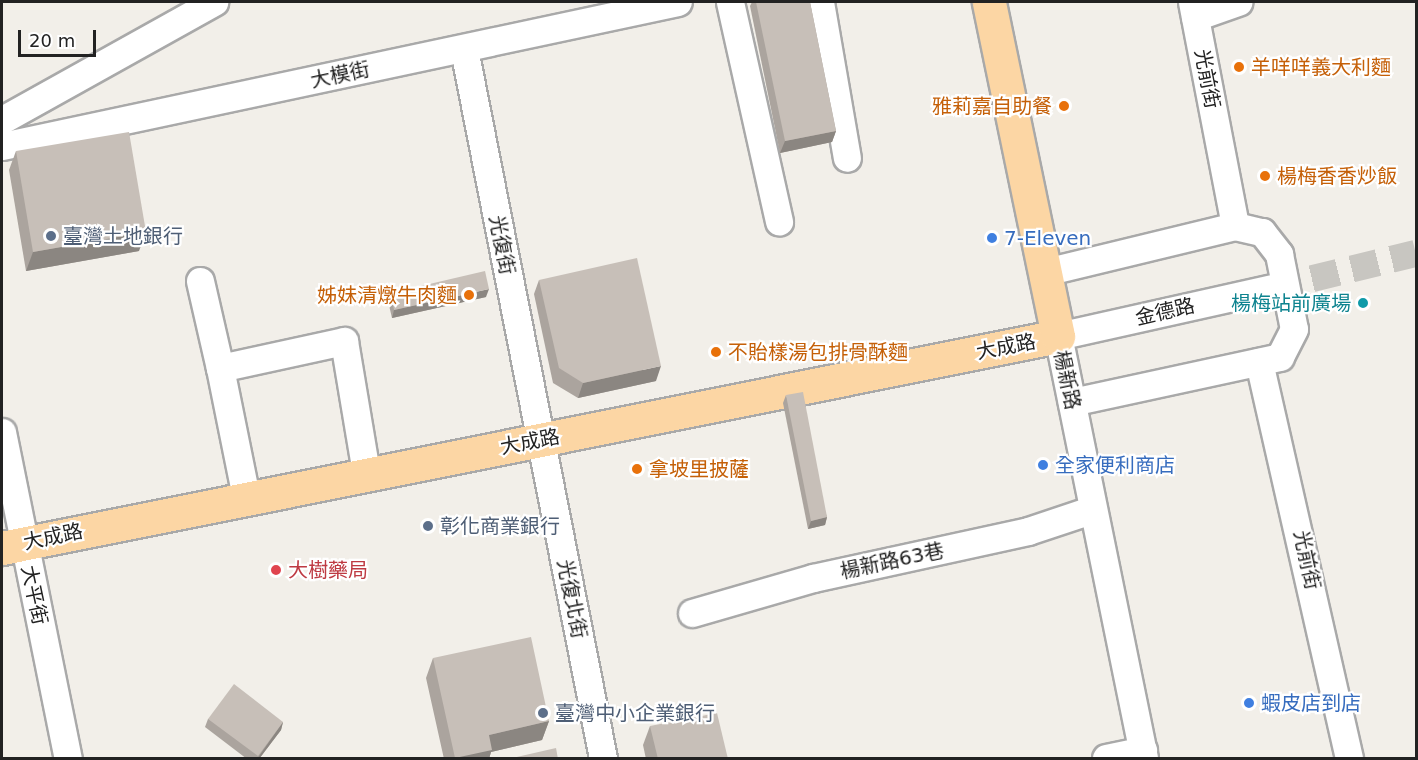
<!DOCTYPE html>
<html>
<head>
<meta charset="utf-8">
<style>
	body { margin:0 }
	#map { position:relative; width:1418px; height:760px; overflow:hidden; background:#f2efe9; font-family:"DejaVu Sans","Noto Sans TC",sans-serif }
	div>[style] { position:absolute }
	.minor-tunnel>* { height:27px; margin-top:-13.5px; transform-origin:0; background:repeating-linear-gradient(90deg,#c8c6c1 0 27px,transparent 0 41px) }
	.roads { filter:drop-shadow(2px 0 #a9a9a9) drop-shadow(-2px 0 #a9a9a9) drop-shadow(0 2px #a9a9a9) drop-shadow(0 -2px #a9a9a9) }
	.minor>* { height:27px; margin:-13.5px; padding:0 13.5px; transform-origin:13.5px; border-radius:13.5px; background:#fff }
	.major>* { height:33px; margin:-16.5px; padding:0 16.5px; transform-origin:16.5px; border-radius:16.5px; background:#fcd6a4 }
	.wall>* { inset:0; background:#aba49e }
	.shaded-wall>* { inset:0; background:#8b8681 }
	.building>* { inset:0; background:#c7bfb8 }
	.dots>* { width:16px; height:16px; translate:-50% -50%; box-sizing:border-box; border:3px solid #fff; border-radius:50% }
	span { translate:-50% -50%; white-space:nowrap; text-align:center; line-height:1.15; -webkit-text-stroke:4.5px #fff; paint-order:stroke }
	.food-label { font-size:20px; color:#c56008 }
	.left { translate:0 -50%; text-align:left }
	.right { translate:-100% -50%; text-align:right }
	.street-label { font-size:20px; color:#222 }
	.service-label { font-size:20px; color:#4e5e75 }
	.shop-label { font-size:20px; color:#366cbe }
	.culture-label { font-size:20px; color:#0d838f }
	.health-label { font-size:20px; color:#be3a42 }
	.frame { position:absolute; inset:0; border:3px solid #222; pointer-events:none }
	.scale { position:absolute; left:18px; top:30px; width:78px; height:27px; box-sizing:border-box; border:3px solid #222; border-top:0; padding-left:8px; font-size:18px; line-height:21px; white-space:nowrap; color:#222; -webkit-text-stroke:4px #fff; paint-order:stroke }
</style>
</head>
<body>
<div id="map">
	<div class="minor-tunnel">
		<i style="left:1272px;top:288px;width:148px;rotate:-13.7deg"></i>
	</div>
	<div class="roads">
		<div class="minor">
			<i style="left:730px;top:2px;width:225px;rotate:77.4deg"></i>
			<i style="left:820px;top:2px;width:158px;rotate:80.2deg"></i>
			<i style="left:1192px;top:2px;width:228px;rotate:79.1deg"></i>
			<i style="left:1195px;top:17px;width:46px;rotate:-19.2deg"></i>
			<i style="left:464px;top:49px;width:722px;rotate:78.91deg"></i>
			<i style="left:2px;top:120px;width:243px;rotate:-29.1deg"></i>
			<i style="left:2px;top:146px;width:691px;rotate:-12.03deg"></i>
			<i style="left:1045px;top:272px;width:195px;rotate:-13.6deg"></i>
			<i style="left:1235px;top:226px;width:28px;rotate:13deg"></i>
			<i style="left:1262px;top:232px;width:28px;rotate:52deg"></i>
			<i style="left:1279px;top:254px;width:76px;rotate:78.7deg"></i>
			<i style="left:1294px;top:329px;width:31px;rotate:117deg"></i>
			<i style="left:1280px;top:357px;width:213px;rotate:167.8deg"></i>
			<i style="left:200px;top:281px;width:89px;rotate:77.1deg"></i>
			<i style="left:1259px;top:362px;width:406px;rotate:77.2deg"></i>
			<i style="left:2px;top:432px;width:333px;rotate:78.6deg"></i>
			<i style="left:246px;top:497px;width:132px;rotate:-101.4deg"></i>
			<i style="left:220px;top:368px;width:127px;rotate:-12.3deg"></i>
			<i style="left:344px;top:341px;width:133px;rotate:80.5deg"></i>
			<i style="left:692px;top:613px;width:126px;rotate:-16.1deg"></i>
			<i style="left:813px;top:578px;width:220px;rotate:-12.3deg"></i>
			<i style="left:1028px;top:531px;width:66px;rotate:-18.4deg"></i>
			<i style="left:1106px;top:758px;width:38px;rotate:-12deg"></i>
			<i style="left:1144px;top:758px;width:431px;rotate:-101.5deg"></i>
			<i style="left:1058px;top:336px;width:219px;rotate:-12.6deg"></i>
		</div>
		<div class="major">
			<i style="left:2px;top:548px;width:1077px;rotate:-11.35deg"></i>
			<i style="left:1058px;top:336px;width:341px;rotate:-101.7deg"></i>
		</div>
	</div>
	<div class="wall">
		<i style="clip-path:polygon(752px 2px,810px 2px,836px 131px,832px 142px,780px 153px,750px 6px)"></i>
		<i style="clip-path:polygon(16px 151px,139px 251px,26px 271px,9px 170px)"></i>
		<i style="clip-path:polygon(539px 280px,656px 381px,578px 398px,553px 383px,534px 294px)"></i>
		<i style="clip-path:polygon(391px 293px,486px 297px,392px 318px,388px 301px)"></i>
		<i style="clip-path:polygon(786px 395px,827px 517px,825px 525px,808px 529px,783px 403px)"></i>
		<i style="clip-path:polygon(433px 658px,549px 721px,542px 740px,491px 752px,489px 759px,444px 759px,426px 678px)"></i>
		<i style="clip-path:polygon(208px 719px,283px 722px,281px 730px,259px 759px,247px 759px,205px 727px)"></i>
		<i style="clip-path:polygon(650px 726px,728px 759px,646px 759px,643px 745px)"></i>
	</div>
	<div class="shaded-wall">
		<i style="clip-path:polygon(836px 131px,832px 142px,780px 153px,785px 141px)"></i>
		<i style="clip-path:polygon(146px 232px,139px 251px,26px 271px,33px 252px)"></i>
		<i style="clip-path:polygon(489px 289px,486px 297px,392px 318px,394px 310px)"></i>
		<i style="clip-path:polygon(661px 366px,656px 381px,578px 398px,583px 383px)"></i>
		<i style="clip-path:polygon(827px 517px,825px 525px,808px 529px,811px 521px)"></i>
		<i style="clip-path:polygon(549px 721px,542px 740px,491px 752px,489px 759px,455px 759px,489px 735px)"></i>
		<i style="clip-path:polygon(283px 722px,281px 730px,259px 759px,257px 759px)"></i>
	</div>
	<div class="building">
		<i style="clip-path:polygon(756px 2px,810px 2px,836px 131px,785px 141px)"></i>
		<i style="clip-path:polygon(129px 132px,146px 232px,33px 252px,16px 151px)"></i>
		<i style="clip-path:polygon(637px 258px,661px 366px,583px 383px,559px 368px,539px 280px)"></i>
		<i style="clip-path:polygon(485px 271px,489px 289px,394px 310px,391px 293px)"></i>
		<i style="clip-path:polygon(803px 392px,827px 517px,811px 521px,786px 395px)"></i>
		<i style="clip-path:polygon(531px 637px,549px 721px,489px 735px,492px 750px,455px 758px,433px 658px)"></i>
		<i style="clip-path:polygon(234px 684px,283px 722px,258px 756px,208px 719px)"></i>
		<i style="clip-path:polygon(717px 713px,728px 759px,658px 759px,650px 726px)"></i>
		<i style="clip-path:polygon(556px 748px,558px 759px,508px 759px)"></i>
	</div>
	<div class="dots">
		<i style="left:1239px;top:67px;background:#e8710a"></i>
		<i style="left:1064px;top:106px;background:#e8710a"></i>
		<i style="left:1265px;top:176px;background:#e8710a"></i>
		<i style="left:51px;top:236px;background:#5c6f8a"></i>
		<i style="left:992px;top:238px;background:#3f7fe0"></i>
		<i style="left:469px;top:295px;background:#e8710a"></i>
		<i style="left:1363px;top:303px;background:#0f9aa8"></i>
		<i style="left:716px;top:352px;background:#e8710a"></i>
		<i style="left:1043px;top:465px;background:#3f7fe0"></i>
		<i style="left:637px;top:469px;background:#e8710a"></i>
		<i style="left:428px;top:526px;background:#5c6f8a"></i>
		<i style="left:276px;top:570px;background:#e0444e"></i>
		<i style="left:1249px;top:703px;background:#3f7fe0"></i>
		<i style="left:543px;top:713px;background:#5c6f8a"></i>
	</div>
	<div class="food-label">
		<span class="left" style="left:1251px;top:67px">羊咩咩義大利麵</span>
		<span class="right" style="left:1052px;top:106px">雅莉嘉自助餐</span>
		<span class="left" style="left:1277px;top:176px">楊梅香香炒飯</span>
		<span class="right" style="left:457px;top:295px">姊妹清燉牛肉麵</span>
		<span class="left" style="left:728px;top:352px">不貽樣湯包排骨酥麵</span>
		<span class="left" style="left:649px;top:469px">拿坡里披薩</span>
	</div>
	<div class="street-label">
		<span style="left:340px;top:75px;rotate:-12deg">大模街</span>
		<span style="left:1207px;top:79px;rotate:79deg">光前街</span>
		<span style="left:502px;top:245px;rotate:79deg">光復街</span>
		<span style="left:1165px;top:312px;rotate:-13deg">金德路</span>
		<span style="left:1006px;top:347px;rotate:-11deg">大成路</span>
		<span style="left:1067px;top:380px;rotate:78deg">楊新路</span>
		<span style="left:530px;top:442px;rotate:-11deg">大成路</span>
		<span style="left:53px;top:537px;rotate:-12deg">大成路</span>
		<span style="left:1307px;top:560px;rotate:78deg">光前街</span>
		<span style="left:892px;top:561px;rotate:-12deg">楊新路63巷</span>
		<span style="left:34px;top:595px;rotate:78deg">大平街</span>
		<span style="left:572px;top:599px;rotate:79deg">光復北街</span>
	</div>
	<div class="service-label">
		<span class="left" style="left:63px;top:236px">臺灣土地銀行</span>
		<span class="left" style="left:440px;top:526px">彰化商業銀行</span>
		<span class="left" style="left:555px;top:713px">臺灣中小企業銀行</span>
	</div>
	<div class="shop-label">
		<span class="left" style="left:1004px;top:238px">7-Eleven</span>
		<span class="left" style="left:1055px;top:465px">全家便利商店</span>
		<span class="left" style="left:1261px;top:703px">蝦皮店到店</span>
	</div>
	<div class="culture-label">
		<span class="right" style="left:1351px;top:303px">楊梅站前廣場</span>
	</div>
	<div class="health-label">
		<span class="left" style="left:288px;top:570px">大樹藥局</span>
	</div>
	<div class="frame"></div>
	<div class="scale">20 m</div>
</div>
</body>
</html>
